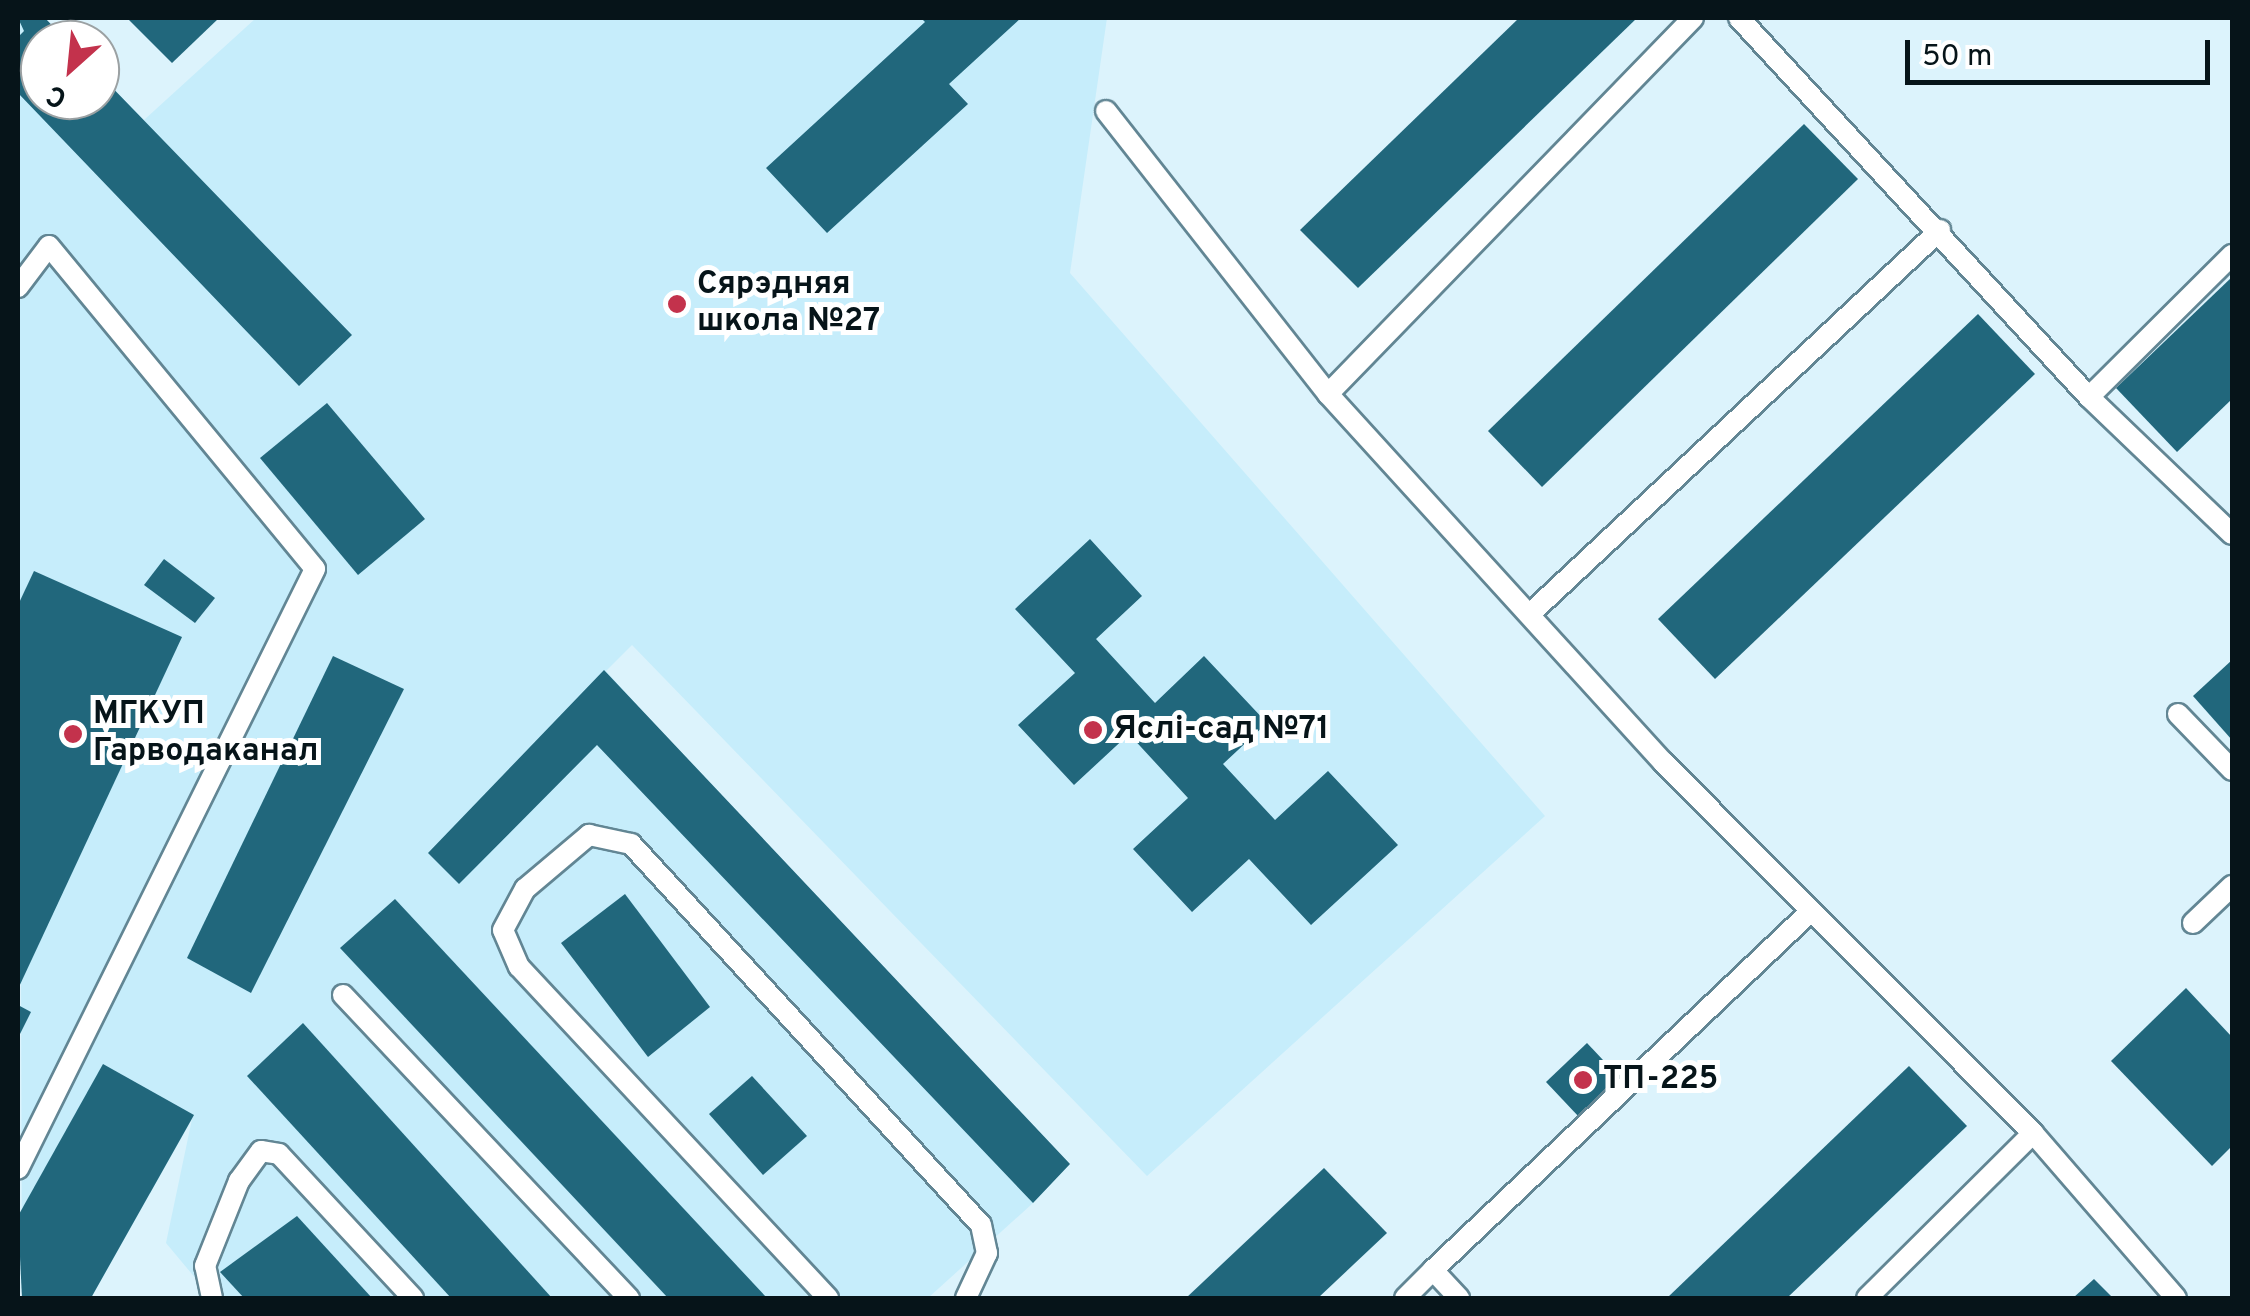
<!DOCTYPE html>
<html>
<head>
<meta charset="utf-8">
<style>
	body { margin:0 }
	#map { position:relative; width:2250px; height:1316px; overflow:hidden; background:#dcf3fc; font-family:Overpass,sans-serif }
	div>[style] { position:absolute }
	.built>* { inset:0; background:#c6edfb }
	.building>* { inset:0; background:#21677c }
	.roads { filter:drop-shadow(2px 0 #628694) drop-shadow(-2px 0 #628694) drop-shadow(0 2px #628694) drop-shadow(0 -2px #628694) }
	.service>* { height:20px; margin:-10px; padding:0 10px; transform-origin:10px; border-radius:10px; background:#fff }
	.dots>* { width:28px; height:28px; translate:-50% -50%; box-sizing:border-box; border:5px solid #fff; border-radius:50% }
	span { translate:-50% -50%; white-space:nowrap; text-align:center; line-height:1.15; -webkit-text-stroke:10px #fff; paint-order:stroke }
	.poi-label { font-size:32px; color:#061419; font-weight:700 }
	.left { translate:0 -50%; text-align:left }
	.frame { position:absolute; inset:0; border:20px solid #061419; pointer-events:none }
	.north { position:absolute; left:20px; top:20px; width:100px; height:100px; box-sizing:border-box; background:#fff; border:2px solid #9ba1a3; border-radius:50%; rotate:207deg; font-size:28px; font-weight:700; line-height:40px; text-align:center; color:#061419 }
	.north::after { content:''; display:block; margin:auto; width:35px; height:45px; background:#c3324c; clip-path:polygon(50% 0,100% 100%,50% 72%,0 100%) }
	.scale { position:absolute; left:1905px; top:40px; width:305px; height:45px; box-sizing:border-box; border:5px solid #061419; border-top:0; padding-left:12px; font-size:30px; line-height:35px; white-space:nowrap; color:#061419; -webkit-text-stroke:8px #fff; paint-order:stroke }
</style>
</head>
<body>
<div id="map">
	<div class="built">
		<i style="clip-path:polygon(18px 18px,45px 18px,66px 40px,40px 40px,40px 100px,100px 100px,100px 75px,144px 120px,256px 18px,1107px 18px,1070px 273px,1545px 816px,1147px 1176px,632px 645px,606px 671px,1063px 1171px,1033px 1203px,928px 1298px,212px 1298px,166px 1243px,192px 1119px,91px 1298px,22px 1298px)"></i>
	</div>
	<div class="building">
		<i style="clip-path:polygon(18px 18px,45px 18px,66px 40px,40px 40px,40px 100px,100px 100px,100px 75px,352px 335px,299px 386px,18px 93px,18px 37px,24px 31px)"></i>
		<i style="clip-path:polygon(127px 18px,219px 18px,172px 63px)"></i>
		<i style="clip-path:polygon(921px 18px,1021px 18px,949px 84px,968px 104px,827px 233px,766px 168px,925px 22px)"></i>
		<i style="clip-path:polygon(1519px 18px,1637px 18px,1358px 288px,1300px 230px)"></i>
		<i style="clip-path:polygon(1804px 124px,1858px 179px,1542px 487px,1488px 431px)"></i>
		<i style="clip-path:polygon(2232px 277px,2232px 399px,2177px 452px,2116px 388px)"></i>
		<i style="clip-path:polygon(1978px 314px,2035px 374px,1715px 679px,1658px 619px)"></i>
		<i style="clip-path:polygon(327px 403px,425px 519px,358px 575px,260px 458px)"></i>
		<i style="clip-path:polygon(1090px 539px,1142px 596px,1096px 639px,1155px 703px,1204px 656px,1267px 723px,1223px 764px,1275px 820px,1328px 771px,1398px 845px,1311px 925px,1249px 859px,1192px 912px,1133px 849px,1188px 798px,1129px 734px,1074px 785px,1018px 725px,1075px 673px,1015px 609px)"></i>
		<i style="clip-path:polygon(164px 559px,215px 598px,195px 623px,144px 585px)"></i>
		<i style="clip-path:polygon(34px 571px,182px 637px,18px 989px,18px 605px)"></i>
		<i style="clip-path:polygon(333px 656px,404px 689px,251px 993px,187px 958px)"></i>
		<i style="clip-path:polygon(2232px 660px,2232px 740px,2193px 696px)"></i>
		<i style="clip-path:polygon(604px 670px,1070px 1164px,1033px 1203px,597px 745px,459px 884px,428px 853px)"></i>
		<i style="clip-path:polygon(625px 894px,710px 1007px,648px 1057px,561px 943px)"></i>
		<i style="clip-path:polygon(395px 899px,767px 1298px,668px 1298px,340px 948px)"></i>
		<i style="clip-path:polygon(2186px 988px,2232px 1037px,2232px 1146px,2212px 1166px,2111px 1061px)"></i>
		<i style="clip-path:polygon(18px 1005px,31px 1012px,18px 1038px)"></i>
		<i style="clip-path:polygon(303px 1023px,552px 1298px,451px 1298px,247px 1076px)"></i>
		<i style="clip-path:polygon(1587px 1043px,1620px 1078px,1579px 1117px,1546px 1082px)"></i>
		<i style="clip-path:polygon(103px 1064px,194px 1115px,91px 1298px,22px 1298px,18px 1216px)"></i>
		<i style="clip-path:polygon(1909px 1066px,1967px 1126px,1787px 1298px,1667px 1298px)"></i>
		<i style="clip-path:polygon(752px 1076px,807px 1136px,763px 1175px,709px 1114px)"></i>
		<i style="clip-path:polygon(1324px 1168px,1387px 1233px,1318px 1298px,1186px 1298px)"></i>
		<i style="clip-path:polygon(297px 1216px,372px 1298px,244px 1298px,220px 1272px)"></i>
		<i style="clip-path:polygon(2094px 1279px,2113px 1298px,2073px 1298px)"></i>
	</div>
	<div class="roads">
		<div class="service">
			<i style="left:1739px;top:18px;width:516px;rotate:47.28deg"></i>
			<i style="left:2089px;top:397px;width:198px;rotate:43.8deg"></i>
			<i style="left:1106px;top:111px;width:360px;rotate:51.9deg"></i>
			<i style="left:1328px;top:394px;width:498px;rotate:47.7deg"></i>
			<i style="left:1663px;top:762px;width:524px;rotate:45.08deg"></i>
			<i style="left:2033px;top:1133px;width:218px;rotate:49.1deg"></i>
			<i style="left:18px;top:287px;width:51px;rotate:-52.9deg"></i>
			<i style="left:49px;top:246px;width:418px;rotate:50.5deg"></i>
			<i style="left:315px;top:569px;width:669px;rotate:116.34deg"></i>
			<i style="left:1328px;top:394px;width:524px;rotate:-45.85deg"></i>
			<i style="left:2089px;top:397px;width:202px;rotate:-44.8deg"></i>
			<i style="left:1532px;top:612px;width:559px;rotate:-43.11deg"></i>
			<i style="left:2178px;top:714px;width:78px;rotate:46deg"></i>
			<i style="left:2193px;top:923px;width:54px;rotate:-43.5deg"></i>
			<i style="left:343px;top:995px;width:417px;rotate:46.7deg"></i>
			<i style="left:212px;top:1298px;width:33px;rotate:-102deg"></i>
			<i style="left:205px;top:1266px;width:92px;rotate:-68.2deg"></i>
			<i style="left:239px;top:1181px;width:37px;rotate:-54deg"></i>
			<i style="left:261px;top:1151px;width:18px;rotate:9deg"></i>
			<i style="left:279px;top:1154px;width:197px;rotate:47.1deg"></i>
			<i style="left:828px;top:1298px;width:453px;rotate:-133deg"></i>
			<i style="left:519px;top:967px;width:40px;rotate:-113.4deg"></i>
			<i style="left:503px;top:930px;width:47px;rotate:-61.8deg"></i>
			<i style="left:525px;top:889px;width:84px;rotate:-40.2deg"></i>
			<i style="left:589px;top:835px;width:43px;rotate:12.1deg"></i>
			<i style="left:631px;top:844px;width:517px;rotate:47.43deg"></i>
			<i style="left:981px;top:1225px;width:29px;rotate:78deg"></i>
			<i style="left:987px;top:1253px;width:50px;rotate:115deg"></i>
			<i style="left:1405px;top:1298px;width:40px;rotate:-45deg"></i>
			<i style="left:1459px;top:1298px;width:38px;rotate:-133deg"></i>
			<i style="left:1433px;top:1270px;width:520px;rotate:-43.52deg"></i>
			<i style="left:1867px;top:1298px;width:234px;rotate:-44.8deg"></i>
		</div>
	</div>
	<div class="dots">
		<i style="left:677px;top:304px;background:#c3324c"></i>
		<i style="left:1093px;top:730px;background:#c3324c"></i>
		<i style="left:73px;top:734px;background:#c3324c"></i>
		<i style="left:1583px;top:1080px;background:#c3324c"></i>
	</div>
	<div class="poi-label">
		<span class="left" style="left:697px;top:304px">Сярэдняя<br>школа №27</span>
		<span class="left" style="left:93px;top:734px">МГКУП<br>Гарводаканал</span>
		<span class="left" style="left:1113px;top:730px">Яслі-сад №71</span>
		<span class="left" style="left:1603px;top:1080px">ТП-225</span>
	</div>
	<div class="frame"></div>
	<div class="north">С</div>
	<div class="scale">50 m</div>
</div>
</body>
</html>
